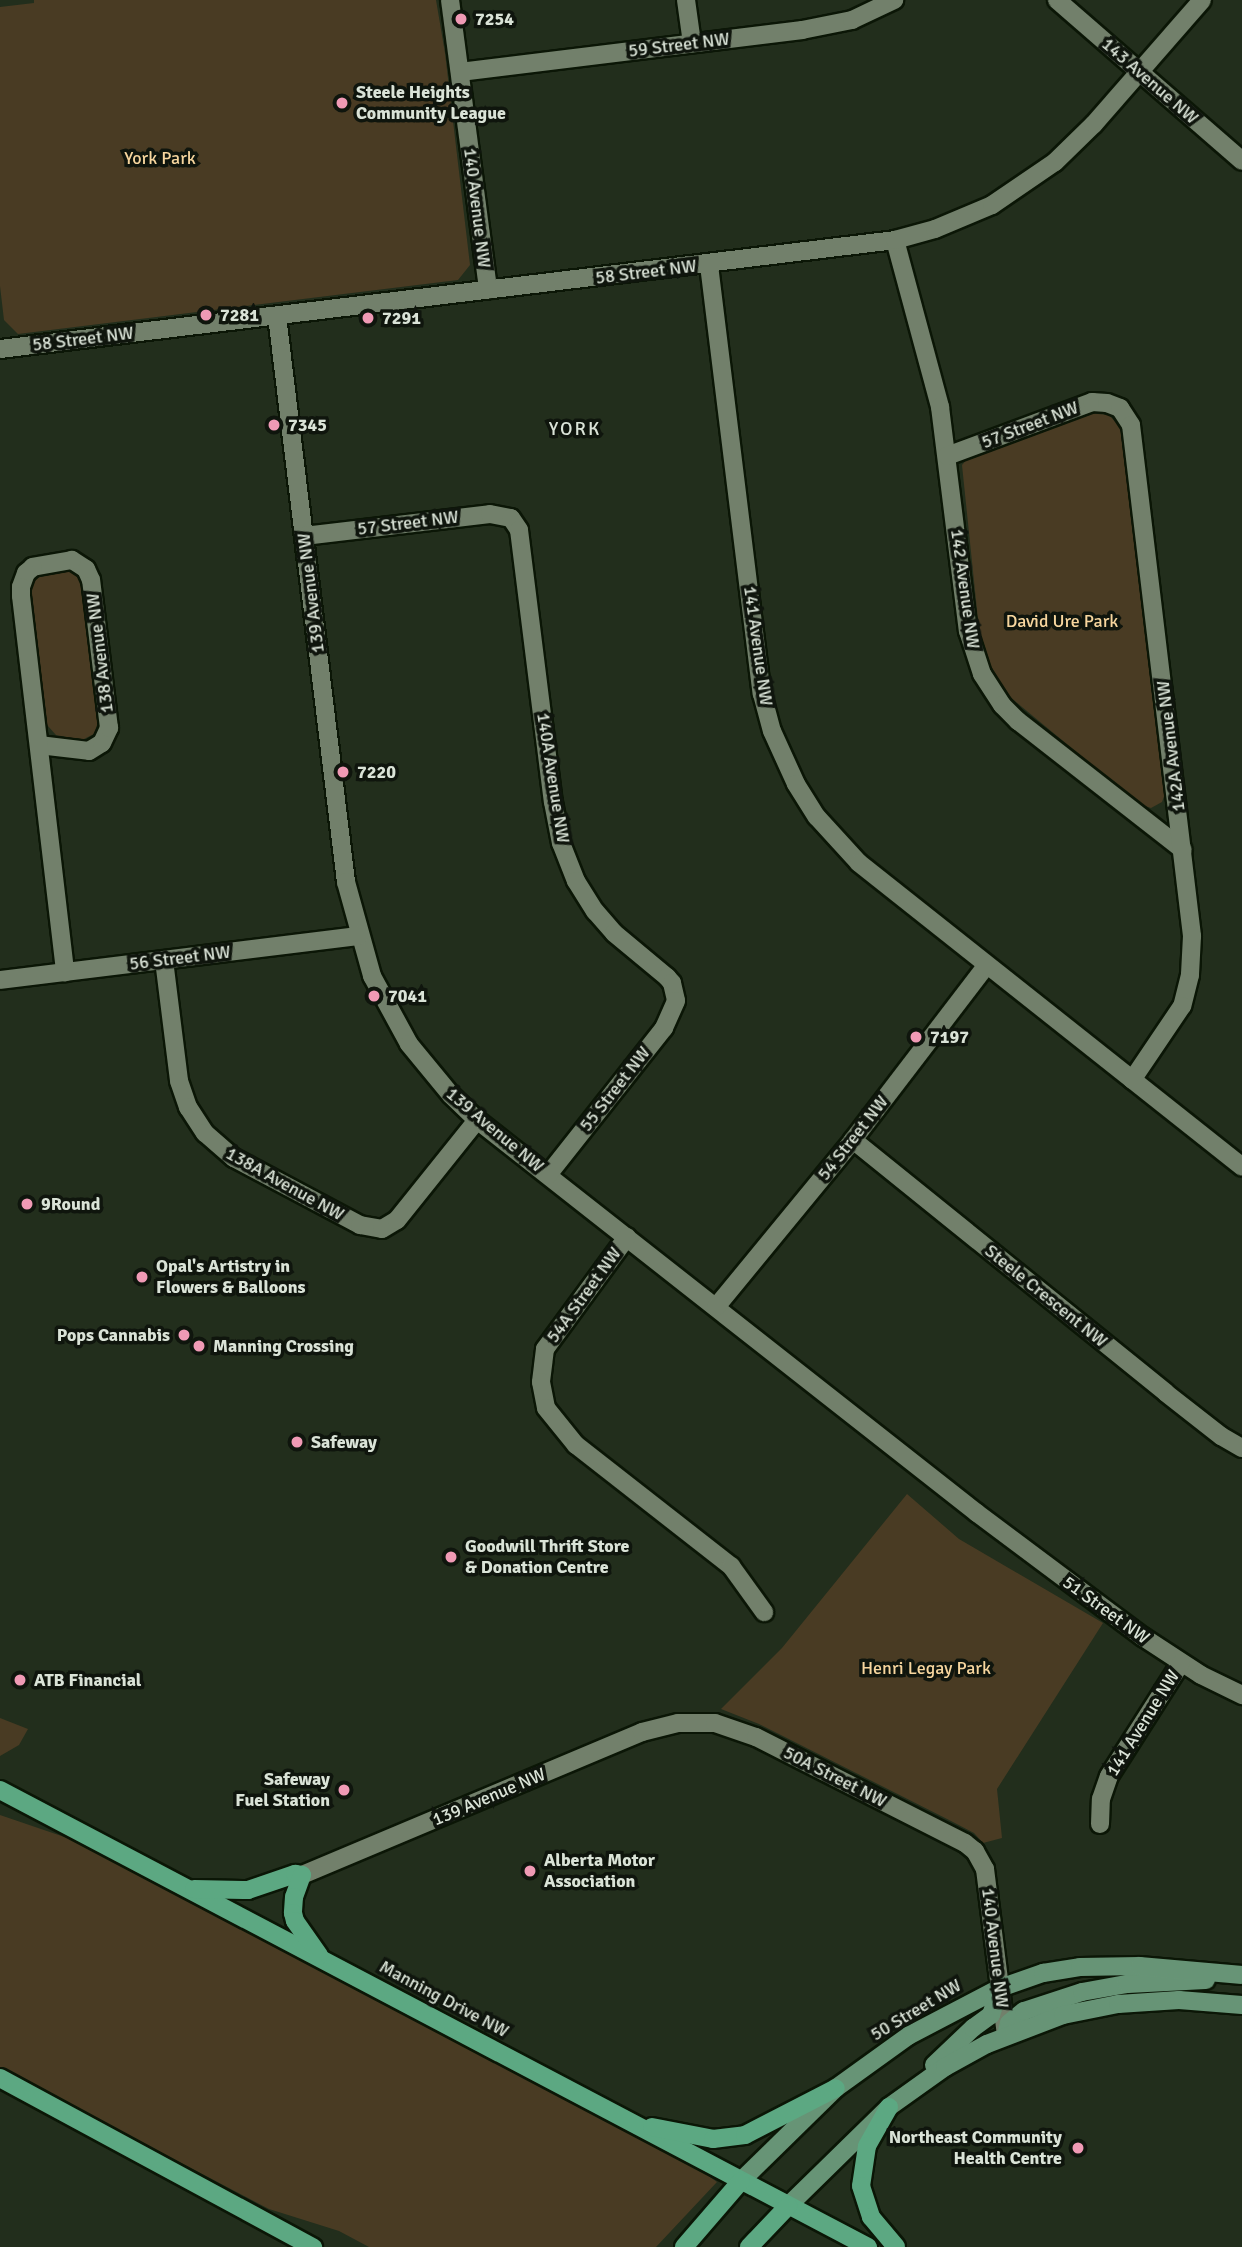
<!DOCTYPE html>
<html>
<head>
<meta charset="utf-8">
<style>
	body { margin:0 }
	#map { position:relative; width:1242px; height:2247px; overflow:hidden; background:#222e1c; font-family:Signika,sans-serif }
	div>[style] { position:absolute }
	.green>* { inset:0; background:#493b23 }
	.roads { filter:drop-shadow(2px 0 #0b1606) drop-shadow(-2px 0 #0b1606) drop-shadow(0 2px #0b1606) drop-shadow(0 -2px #0b1606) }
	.minor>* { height:18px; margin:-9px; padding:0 9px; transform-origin:9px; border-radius:9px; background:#72806b }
	.tertiary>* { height:18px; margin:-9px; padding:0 9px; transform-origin:9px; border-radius:9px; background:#72806b }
	.secondary>* { height:18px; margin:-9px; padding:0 9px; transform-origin:9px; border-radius:9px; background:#679476 }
	.primary>* { height:18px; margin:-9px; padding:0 9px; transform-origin:9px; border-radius:9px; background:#5ca882 }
	.dots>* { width:19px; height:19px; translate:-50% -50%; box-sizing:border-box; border:4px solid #0f150d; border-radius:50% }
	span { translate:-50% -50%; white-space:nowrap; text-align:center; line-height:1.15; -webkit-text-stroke:7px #0f150d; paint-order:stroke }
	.poi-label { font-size:18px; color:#dae3d7; font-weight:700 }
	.left { translate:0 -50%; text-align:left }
	.right { translate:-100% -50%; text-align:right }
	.street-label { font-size:18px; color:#dae3d7 }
	.park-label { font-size:18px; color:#f7d69e }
	.neighbourhood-label { font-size:19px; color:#dae3d7; letter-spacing:2px }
</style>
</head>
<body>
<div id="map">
	<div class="green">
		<i style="clip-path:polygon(34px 0,436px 0,445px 53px,470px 265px,458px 280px,18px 334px,4px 320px,0 286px,0 7px,34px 3px)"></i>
		<i style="clip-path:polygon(1087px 413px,1109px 415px,1122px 429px,1166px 791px,1162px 802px,1151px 808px,1139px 804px,1005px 693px,989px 667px,980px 639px,962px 465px,967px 459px)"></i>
		<i style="clip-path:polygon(69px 570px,80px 577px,98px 722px,94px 734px,82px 740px,56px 735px,47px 725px,30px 589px,32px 579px,40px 574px)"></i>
		<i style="clip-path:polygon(907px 1494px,959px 1539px,1103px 1623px,997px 1789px,1002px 1838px,983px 1843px,974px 1833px,951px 1821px,759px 1724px,721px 1709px,782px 1648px)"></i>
		<i style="clip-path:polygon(0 1718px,28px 1729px,19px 1745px,0 1756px)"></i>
		<i style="clip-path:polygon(0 1815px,85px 1844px,691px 2163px,717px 2182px,656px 2247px,369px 2247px,339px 2231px,269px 2209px,0 2068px)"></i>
	</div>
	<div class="roads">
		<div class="minor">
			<i style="left:686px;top:0;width:43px;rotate:82.1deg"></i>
			<i style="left:1057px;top:0;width:245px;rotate:41deg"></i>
			<i style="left:460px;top:72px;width:345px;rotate:-7deg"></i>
			<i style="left:802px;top:30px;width:51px;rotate:-11.3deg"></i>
			<i style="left:852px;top:20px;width:47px;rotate:-25.5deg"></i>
			<i style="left:895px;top:240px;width:173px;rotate:74.9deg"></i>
			<i style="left:940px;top:407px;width:226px;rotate:82.9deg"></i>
			<i style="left:968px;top:631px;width:45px;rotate:72deg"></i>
			<i style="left:982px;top:674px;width:37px;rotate:57deg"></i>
			<i style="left:1002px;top:705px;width:23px;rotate:45deg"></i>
			<i style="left:1018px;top:721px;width:209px;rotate:38deg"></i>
			<i style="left:277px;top:316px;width:570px;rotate:83.05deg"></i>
			<i style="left:346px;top:882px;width:98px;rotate:74.5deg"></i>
			<i style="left:372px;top:976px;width:77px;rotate:61.4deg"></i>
			<i style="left:409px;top:1044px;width:66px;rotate:50.5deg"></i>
			<i style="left:451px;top:1095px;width:36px;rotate:44deg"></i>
			<i style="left:477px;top:1120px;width:636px;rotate:38.17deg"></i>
			<i style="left:977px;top:1513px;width:207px;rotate:36.8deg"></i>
			<i style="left:1143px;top:1637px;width:69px;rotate:33.2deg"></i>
			<i style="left:1201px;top:1675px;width:46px;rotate:26deg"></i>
			<i style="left:947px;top:456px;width:155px;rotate:-20.4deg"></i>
			<i style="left:1092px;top:402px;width:15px;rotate:4deg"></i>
			<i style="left:1107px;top:403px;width:14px;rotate:21deg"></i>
			<i style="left:1120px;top:408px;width:20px;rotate:57deg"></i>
			<i style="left:1131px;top:425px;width:515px;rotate:83.19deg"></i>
			<i style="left:1192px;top:936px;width:39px;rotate:93deg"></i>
			<i style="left:1190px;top:975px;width:32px;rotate:104deg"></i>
			<i style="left:1182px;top:1006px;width:89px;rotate:124deg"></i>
			<i style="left:304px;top:536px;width:187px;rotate:-6.7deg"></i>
			<i style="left:490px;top:514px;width:21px;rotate:11deg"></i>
			<i style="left:511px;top:518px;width:14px;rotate:56deg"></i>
			<i style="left:519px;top:530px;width:274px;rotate:82.9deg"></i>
			<i style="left:553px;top:802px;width:42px;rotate:79deg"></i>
			<i style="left:561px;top:843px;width:41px;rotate:68.5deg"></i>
			<i style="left:576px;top:881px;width:36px;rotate:58deg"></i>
			<i style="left:595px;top:911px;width:29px;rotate:49deg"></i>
			<i style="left:614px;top:933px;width:69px;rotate:39.7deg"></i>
			<i style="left:667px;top:977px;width:8px;rotate:50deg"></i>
			<i style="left:672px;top:983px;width:18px;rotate:77deg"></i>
			<i style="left:676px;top:1001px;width:30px;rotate:114deg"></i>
			<i style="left:664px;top:1028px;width:187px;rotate:128.3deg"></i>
			<i style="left:39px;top:745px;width:50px;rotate:6.8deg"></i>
			<i style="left:89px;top:751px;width:15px;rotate:-32deg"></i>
			<i style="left:102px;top:743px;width:17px;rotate:-65deg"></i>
			<i style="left:109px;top:728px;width:149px;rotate:-96.9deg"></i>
			<i style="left:91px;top:580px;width:12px;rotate:-114deg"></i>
			<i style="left:86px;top:569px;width:17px;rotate:-147deg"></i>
			<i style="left:72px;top:560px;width:40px;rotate:170deg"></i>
			<i style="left:33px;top:567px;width:9px;rotate:139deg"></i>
			<i style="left:26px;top:573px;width:15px;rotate:110deg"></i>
			<i style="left:21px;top:587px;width:9px;rotate:90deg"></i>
			<i style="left:21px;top:596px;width:379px;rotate:83.3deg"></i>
			<i style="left:164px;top:960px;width:122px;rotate:82.9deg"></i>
			<i style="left:179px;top:1081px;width:28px;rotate:71deg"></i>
			<i style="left:188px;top:1107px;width:31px;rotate:57deg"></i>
			<i style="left:205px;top:1133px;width:38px;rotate:41deg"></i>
			<i style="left:234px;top:1158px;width:143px;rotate:28deg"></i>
			<i style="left:360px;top:1225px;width:22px;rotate:10deg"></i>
			<i style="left:382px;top:1229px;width:17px;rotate:-31deg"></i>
			<i style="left:397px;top:1220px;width:128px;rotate:-51.3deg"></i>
			<i style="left:0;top:980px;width:362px;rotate:-7deg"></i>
			<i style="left:853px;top:1140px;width:402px;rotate:38.9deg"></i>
			<i style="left:1166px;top:1393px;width:70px;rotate:38deg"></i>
			<i style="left:1221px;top:1436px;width:24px;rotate:30deg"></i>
			<i style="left:627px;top:1237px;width:139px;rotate:126.2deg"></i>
			<i style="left:545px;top:1349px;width:33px;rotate:97deg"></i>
			<i style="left:541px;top:1382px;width:26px;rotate:79deg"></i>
			<i style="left:546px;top:1408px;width:48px;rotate:51deg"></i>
			<i style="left:576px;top:1445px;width:197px;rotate:38deg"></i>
			<i style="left:731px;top:1566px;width:57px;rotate:54.3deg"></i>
			<i style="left:716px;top:1307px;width:216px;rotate:-50.6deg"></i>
			<i style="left:853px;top:1140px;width:219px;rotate:-52.6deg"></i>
			<i style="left:1100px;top:1824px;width:25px;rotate:-88deg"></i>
			<i style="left:1101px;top:1799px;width:24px;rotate:-71deg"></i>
			<i style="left:1109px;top:1776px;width:134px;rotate:-57.5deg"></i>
			<i style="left:302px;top:1875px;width:369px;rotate:-22.8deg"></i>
			<i style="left:642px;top:1732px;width:37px;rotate:-14deg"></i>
			<i style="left:678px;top:1723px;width:37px"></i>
			<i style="left:715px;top:1723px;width:43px;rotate:18.9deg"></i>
			<i style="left:756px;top:1737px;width:234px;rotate:26.9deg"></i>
			<i style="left:965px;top:1843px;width:13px;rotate:39deg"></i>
			<i style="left:975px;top:1851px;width:21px;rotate:61deg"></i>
			<i style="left:985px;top:1869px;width:168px;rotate:82.8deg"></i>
		</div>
		<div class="tertiary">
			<i style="left:450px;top:0;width:292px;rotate:82.5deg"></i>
			<i style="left:709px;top:265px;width:432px;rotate:83deg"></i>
			<i style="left:762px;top:694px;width:38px;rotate:75deg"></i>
			<i style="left:772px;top:731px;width:58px;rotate:65.6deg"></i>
			<i style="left:796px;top:784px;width:39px;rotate:58deg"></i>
			<i style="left:817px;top:817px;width:62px;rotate:47.6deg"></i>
			<i style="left:859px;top:863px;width:489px;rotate:38.4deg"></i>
			<i style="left:0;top:349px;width:902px;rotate:-6.94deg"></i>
			<i style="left:895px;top:240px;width:41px;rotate:-15.4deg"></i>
			<i style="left:935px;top:229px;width:62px;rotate:-22.8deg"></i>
			<i style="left:992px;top:205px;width:76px;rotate:-34.3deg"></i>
			<i style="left:1055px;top:162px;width:54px;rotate:-44.3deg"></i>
			<i style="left:1094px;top:124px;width:164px;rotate:-48.9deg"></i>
		</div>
		<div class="secondary">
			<i style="left:1006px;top:2036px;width:13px;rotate:-77deg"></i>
			<i style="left:1009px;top:2023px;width:19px;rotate:-39deg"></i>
			<i style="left:1024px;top:2011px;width:61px;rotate:-18.1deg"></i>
			<i style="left:1082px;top:1992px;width:46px;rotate:-10.1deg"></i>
			<i style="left:1127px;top:1984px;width:79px;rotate:-2.9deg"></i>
			<i style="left:934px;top:2065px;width:54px;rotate:-43.5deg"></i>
			<i style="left:973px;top:2028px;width:22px;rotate:-36deg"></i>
			<i style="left:991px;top:2015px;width:28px;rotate:-72deg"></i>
			<i style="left:741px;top:2181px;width:133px;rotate:-44.4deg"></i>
			<i style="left:836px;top:2088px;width:89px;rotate:-35.8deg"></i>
			<i style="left:908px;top:2036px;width:104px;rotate:-27.6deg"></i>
			<i style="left:1000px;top:1988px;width:46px;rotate:-19.2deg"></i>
			<i style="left:1043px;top:1973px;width:37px;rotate:-9deg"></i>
			<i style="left:1080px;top:1967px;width:60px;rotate:-1deg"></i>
			<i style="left:1140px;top:1966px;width:102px;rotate:5deg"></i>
			<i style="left:788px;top:2206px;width:141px;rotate:-44.4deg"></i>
			<i style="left:889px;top:2107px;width:69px;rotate:-35.5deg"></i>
			<i style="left:945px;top:2067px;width:48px;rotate:-28.7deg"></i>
			<i style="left:987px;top:2044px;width:81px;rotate:-20.9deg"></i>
			<i style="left:1063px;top:2015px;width:56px;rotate:-11.3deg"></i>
			<i style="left:1118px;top:2004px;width:61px;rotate:-3.8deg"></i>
			<i style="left:1179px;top:2000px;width:63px;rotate:4.5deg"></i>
		</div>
		<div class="primary">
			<i style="left:0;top:1790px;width:981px;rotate:27.77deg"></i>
			<i style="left:194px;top:1889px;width:54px;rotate:1.1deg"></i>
			<i style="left:248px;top:1890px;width:50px;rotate:-18.8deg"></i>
			<i style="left:295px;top:1874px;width:7px;rotate:8deg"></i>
			<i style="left:302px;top:1875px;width:23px;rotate:110deg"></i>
			<i style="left:294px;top:1897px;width:16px;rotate:94deg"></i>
			<i style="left:293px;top:1913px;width:8px;rotate:76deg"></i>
			<i style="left:295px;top:1921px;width:42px;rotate:54.8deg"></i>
			<i style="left:0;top:2078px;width:356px;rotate:28.4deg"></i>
			<i style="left:889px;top:2107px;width:45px;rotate:119.4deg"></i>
			<i style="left:867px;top:2146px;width:40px;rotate:98.5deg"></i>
			<i style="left:861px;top:2186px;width:33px;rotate:72deg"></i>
			<i style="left:871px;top:2217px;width:39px;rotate:50deg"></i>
			<i style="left:652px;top:2127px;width:62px;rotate:11.1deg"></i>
			<i style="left:713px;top:2139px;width:32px;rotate:-7deg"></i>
			<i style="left:745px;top:2135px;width:102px;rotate:-27.3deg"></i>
			<i style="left:684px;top:2247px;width:87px;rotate:-49.2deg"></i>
			<i style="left:749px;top:2247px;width:57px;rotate:-46.4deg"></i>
		</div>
	</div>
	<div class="dots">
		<i style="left:461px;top:19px;background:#f09ab5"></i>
		<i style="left:342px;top:103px;background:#f09ab5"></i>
		<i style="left:206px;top:315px;background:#f09ab5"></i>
		<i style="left:368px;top:318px;background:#f09ab5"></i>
		<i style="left:274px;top:425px;background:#f09ab5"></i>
		<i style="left:343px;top:772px;background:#f09ab5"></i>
		<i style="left:374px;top:996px;background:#f09ab5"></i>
		<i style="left:916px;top:1037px;background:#f09ab5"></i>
		<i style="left:27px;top:1204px;background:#f09ab5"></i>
		<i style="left:142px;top:1277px;background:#f09ab5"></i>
		<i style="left:184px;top:1335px;background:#f09ab5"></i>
		<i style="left:199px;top:1346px;background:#f09ab5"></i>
		<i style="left:297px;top:1442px;background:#f09ab5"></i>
		<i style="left:451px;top:1557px;background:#f09ab5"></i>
		<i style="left:20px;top:1680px;background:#f09ab5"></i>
		<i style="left:344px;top:1790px;background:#f09ab5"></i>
		<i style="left:530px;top:1871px;background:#f09ab5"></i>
		<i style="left:1078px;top:2148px;background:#f09ab5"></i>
	</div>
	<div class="poi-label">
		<span class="left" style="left:475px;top:19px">7254</span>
		<span class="left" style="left:356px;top:103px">Steele Heights<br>Community League</span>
		<span class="left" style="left:220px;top:315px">7281</span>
		<span class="left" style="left:382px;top:318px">7291</span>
		<span class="left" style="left:288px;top:425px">7345</span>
		<span class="left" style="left:357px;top:772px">7220</span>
		<span class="left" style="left:388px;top:996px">7041</span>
		<span class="left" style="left:930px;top:1037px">7197</span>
		<span class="left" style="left:41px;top:1204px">9Round</span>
		<span class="left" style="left:156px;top:1277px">Opal's Artistry in<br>Flowers &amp; Balloons</span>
		<span class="right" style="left:170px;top:1335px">Pops Cannabis</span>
		<span class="left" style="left:213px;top:1346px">Manning Crossing</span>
		<span class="left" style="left:311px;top:1442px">Safeway</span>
		<span class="left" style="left:465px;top:1557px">Goodwill Thrift Store<br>&amp; Donation Centre</span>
		<span class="left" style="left:34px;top:1680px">ATB Financial</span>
		<span class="right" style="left:330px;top:1790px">Safeway<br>Fuel Station</span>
		<span class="left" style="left:544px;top:1871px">Alberta Motor<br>Association</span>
		<span class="right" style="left:1062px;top:2148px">Northeast Community<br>Health Centre</span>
	</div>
	<div class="street-label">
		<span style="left:679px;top:45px;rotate:-7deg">59 Street NW</span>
		<span style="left:1150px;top:81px;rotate:41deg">143 Avenue NW</span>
		<span style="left:477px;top:208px;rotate:83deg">140 Avenue NW</span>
		<span style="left:646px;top:272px;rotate:-7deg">58 Street NW</span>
		<span style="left:83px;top:339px;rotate:-7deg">58 Street NW</span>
		<span style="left:1030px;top:425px;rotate:-21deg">57 Street NW</span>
		<span style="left:408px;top:523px;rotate:-7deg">57 Street NW</span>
		<span style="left:965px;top:589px;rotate:82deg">142 Avenue NW</span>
		<span style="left:311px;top:593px;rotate:-97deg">139 Avenue NW</span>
		<span style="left:758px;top:646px;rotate:82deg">141 Avenue NW</span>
		<span style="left:100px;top:653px;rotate:-97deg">138 Avenue NW</span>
		<span style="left:1171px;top:746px;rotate:-97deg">142A Avenue NW</span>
		<span style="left:553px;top:778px;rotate:81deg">140A Avenue NW</span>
		<span style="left:180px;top:958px;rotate:-7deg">56 Street NW</span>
		<span style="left:615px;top:1089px;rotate:-52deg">55 Street NW</span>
		<span style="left:495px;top:1130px;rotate:40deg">139 Avenue NW</span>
		<span style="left:853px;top:1138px;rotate:-52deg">54 Street NW</span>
		<span style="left:285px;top:1184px;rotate:29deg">138A Avenue NW</span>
		<span style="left:584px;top:1295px;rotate:-54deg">54A Street NW</span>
		<span style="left:1046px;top:1296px;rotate:39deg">Steele Crescent NW</span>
		<span style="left:1106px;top:1610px;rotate:36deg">51 Street NW</span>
		<span style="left:1143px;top:1723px;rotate:-58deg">141 Avenue NW</span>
		<span style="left:835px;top:1777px;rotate:27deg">50A Street NW</span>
		<span style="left:489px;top:1797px;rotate:-23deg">139 Avenue NW</span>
		<span style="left:995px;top:1948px;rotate:83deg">140 Avenue NW</span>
		<span style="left:444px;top:1999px;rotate:28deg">Manning Drive NW</span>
		<span style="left:916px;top:2010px;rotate:-31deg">50 Street NW</span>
	</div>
	<div class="park-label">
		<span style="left:160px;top:158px">York Park</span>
		<span style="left:1062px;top:621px">David Ure Park</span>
		<span style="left:926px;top:1668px">Henri Legay Park</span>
	</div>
	<div class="neighbourhood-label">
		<span style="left:575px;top:430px">YORK</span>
	</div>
</div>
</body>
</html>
